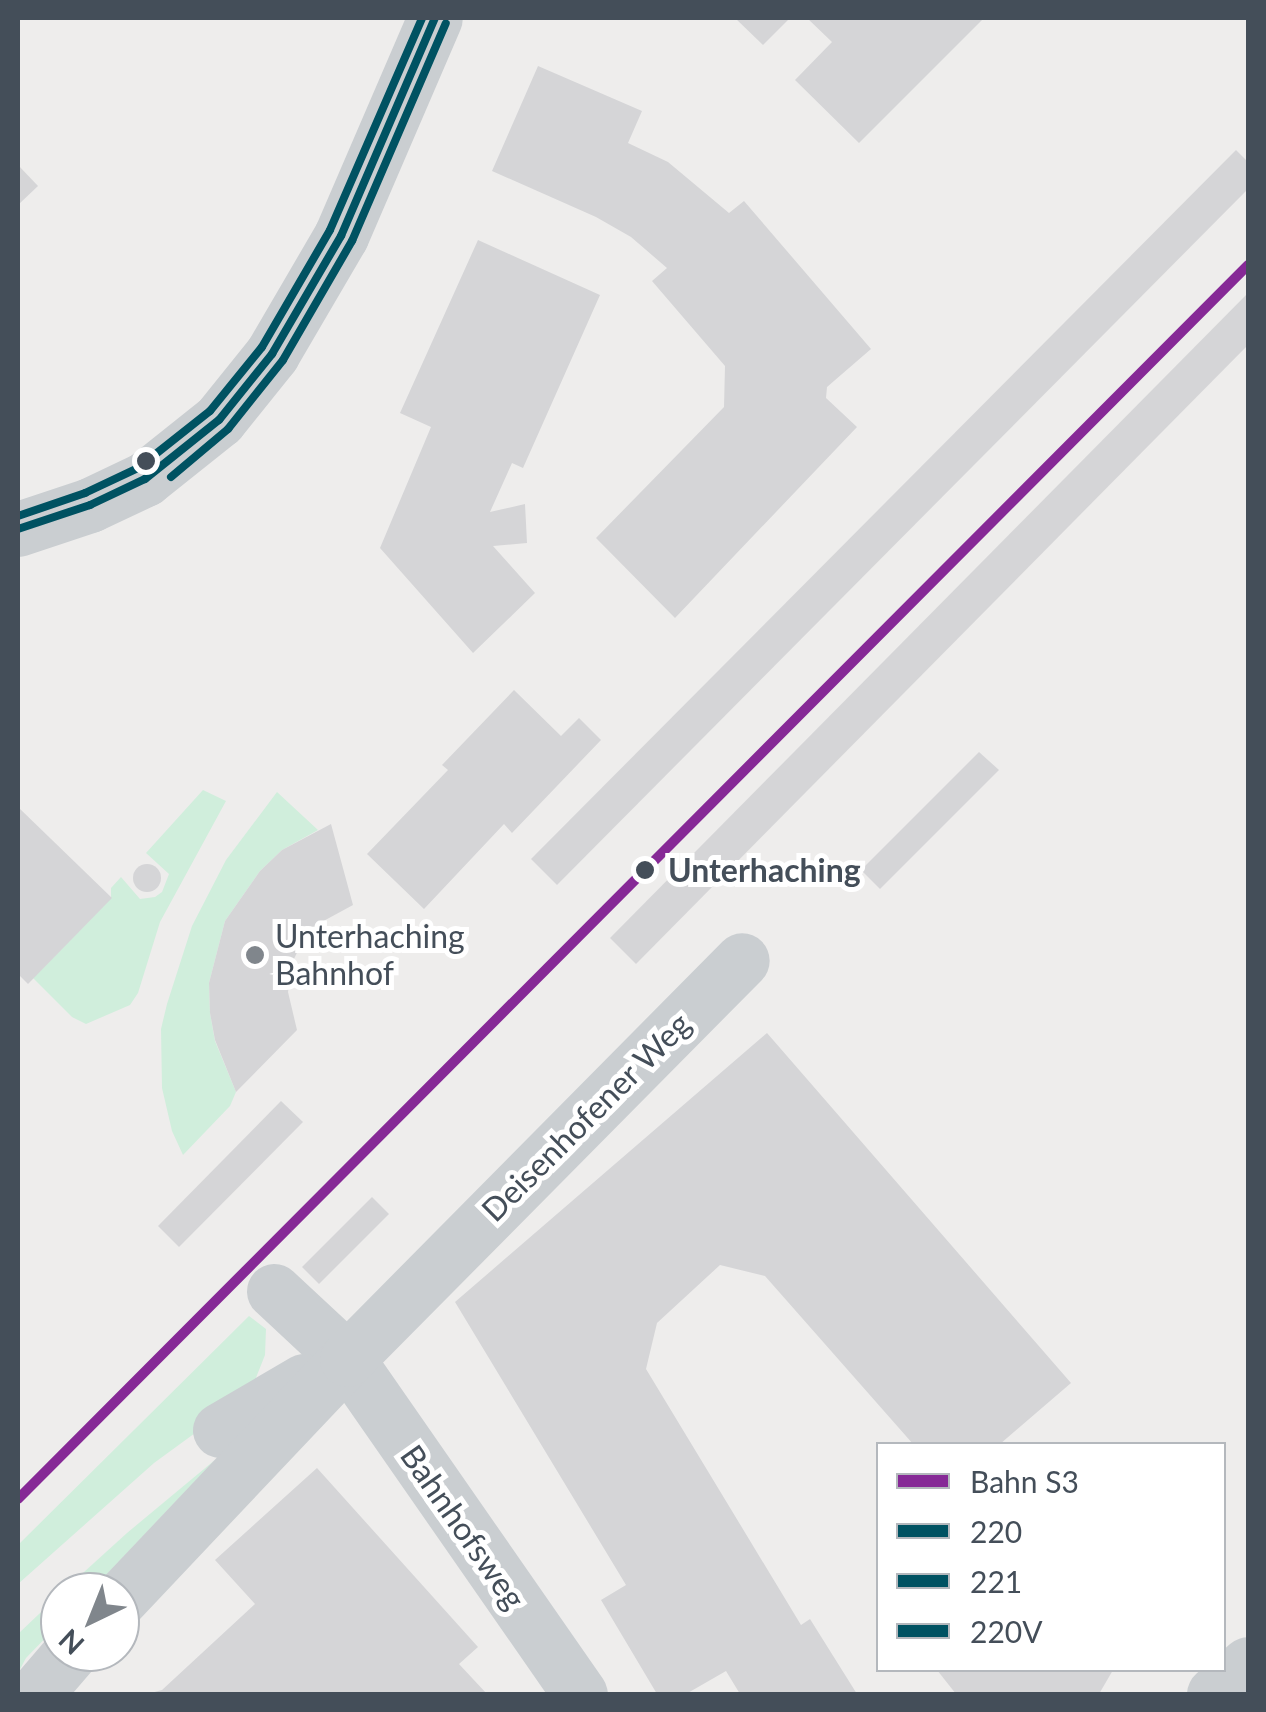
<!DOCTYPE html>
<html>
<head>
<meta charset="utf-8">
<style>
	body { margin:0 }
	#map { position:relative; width:1266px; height:1712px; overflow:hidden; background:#eeedec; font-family:Lato,sans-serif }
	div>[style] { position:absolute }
	.green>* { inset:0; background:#d0eedc }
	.building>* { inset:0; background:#d5d5d7 }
	.round { border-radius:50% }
	.minor>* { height:55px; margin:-27.5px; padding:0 27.5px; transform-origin:27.5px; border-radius:27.5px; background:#caced1 }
	.bus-1>* { height:8px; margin:-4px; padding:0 4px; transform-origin:4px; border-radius:4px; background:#005262 }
	.bus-2>* { height:8px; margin:-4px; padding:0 4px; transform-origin:4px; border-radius:4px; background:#005262 }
	.bus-3>* { height:8px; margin:-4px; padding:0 4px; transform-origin:4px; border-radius:4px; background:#005262 }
	.rail-1>* { height:10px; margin:-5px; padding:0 5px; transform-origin:5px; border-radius:5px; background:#862996 }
	.dots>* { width:28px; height:28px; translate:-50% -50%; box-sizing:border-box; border:5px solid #fff; border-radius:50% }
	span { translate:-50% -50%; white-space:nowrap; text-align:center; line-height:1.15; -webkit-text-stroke:10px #fff; paint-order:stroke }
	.stop-label { font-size:32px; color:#444e59; font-weight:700 }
	.left { translate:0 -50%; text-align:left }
	.poi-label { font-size:32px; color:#444e59 }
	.street-label { font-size:32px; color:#444e59 }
	.frame { position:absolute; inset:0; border:20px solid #444e59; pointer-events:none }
	.legend { position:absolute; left:876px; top:1442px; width:350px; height:230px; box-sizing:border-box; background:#fff; border:2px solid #b4b8bd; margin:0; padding:12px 18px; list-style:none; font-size:30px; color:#444e59 }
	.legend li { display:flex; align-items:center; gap:20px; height:50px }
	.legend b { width:50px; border:2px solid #b4b8bd }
	.north { position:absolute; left:40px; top:1572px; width:100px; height:100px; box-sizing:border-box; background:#fff; border:2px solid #b4b8bd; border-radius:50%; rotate:223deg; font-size:28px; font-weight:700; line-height:40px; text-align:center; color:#444e59 }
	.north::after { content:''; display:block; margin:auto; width:35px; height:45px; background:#80868c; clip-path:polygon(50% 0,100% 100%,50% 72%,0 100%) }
</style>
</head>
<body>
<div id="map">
	<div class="green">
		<i style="clip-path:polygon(203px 790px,226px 801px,160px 922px,138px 993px,130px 1005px,86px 1024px,72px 1017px,33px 978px,111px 898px,111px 888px,121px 877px,140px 899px,155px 897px,162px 892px,169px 874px,146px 853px)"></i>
		<i style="clip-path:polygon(277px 792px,318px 830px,282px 850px,260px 871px,225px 921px,209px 983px,210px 1013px,215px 1041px,236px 1092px,230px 1106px,183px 1155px,172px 1131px,162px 1088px,161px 1029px,167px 1004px,192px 926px,226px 860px)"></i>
		<i style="clip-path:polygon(249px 1316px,266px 1329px,265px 1355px,250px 1393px,154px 1463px,18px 1584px,18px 1545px)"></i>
		<i style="clip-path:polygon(216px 1459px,90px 1592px,62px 1592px,127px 1533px)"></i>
		<i style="clip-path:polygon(60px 1594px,60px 1623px,26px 1658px,18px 1673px,18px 1634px)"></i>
	</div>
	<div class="building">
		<i style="clip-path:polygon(735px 18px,790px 18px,763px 45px)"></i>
		<i style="clip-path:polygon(807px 18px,984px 18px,859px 143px,795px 80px,832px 42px)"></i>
		<i style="clip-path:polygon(538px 66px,642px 111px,628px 143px,668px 162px,729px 213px,744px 201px,871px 349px,827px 387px,826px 398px,857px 427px,675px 618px,596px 538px,724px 407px,725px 366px,652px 281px,667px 268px,631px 237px,596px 217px,492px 171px)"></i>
		<i style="clip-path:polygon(1236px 150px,1248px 162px,1248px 189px,557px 885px,531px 859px)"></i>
		<i style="clip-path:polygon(18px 165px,38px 186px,18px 205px)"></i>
		<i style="clip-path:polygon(478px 240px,600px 295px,523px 468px,512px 463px,490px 512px,525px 504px,527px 543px,493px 546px,535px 593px,473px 653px,380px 548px,431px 427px,400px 413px)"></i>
		<i style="clip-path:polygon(1248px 293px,1248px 345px,636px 964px,610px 938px)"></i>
		<i style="clip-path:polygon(514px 690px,561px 736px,579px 718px,601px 740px,512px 833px,504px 824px,424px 909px,367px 854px,448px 770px,442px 765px)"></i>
		<i style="clip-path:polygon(979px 752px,999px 770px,880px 889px,861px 870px)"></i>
		<i style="clip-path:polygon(18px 807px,112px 898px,28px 984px,18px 974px)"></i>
		<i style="clip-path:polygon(331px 824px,353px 905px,318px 924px,303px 940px,293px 961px,288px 992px,297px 1030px,236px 1092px,215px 1040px,210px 1013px,209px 983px,225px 921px,260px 871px,282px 850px)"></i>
		<i class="round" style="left:133px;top:864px;width:28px;height:28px"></i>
		<i style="clip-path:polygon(767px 1033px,1071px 1383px,1000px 1444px,913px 1444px,765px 1276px,720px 1265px,657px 1323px,646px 1369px,801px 1625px,810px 1619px,857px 1694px,740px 1694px,726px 1671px,686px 1694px,657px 1694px,601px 1600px,626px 1585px,455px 1302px)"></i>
		<i style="clip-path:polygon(281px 1101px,303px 1122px,179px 1247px,158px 1226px)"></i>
		<i style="clip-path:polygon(372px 1197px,389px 1214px,319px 1284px,302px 1267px)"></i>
		<i style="clip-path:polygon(317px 1468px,478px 1647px,459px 1664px,487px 1694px,147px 1694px,162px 1690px,255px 1604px,215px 1560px)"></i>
		<i style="clip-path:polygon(937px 1670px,1113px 1670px,1099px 1694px,956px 1694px)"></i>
	</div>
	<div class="minor">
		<i style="left:18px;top:529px;width:76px;rotate:-18.4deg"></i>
		<i style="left:90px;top:505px;width:61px;rotate:-25.3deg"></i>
		<i style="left:145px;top:479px;width:95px;rotate:-38.6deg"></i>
		<i style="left:219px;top:420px;width:85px;rotate:-51.2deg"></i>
		<i style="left:272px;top:354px;width:137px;rotate:-59.7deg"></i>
		<i style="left:341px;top:236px;width:237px;rotate:-66.7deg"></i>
		<i style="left:274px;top:1291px;width:100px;rotate:43deg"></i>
		<i style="left:347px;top:1359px;width:408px;rotate:55.2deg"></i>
		<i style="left:220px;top:1430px;width:97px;rotate:-30.3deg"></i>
		<i style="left:120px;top:1599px;width:330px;rotate:-46.6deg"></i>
		<i style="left:347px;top:1359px;width:561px;rotate:-45.29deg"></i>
		<i style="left:35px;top:1694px;width:55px;rotate:-49.4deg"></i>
		<i style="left:1214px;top:1694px;width:45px;rotate:-41.4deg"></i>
	</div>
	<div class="bus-1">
		<i style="left:18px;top:529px;width:76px;rotate:-18.4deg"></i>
		<i style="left:90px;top:505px;width:61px;rotate:-25.3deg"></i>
		<i style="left:145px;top:479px;width:95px;rotate:-38.6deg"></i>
		<i style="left:219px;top:420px;width:85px;rotate:-51.2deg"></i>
		<i style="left:272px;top:354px;width:137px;rotate:-59.7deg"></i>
		<i style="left:341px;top:236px;width:237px;rotate:-66.7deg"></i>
	</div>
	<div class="bus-2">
		<i style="left:171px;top:477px;width:75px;rotate:-40.1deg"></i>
		<i style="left:228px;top:429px;width:88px;rotate:-51.4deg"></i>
		<i style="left:283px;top:360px;width:138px;rotate:-59.9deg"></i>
		<i style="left:352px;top:241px;width:237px;rotate:-66.7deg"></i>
	</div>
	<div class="bus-3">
		<i style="left:18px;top:516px;width:71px;rotate:-18.9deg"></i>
		<i style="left:85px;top:493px;width:59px;rotate:-25.3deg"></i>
		<i style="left:138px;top:468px;width:92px;rotate:-38.4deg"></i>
		<i style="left:210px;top:411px;width:82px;rotate:-50.9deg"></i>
		<i style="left:262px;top:347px;width:135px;rotate:-59.8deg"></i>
		<i style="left:330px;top:230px;width:231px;rotate:-66.5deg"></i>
	</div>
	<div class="rail-1">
		<i style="left:18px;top:1499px;width:1742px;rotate:-45.09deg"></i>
	</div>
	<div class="dots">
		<i style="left:146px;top:461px;background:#444e59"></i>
		<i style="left:645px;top:870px;background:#444e59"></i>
		<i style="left:255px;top:955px;background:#80868c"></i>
	</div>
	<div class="stop-label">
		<span class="left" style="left:668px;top:870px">Unterhaching</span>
	</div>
	<div class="poi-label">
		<span class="left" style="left:275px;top:955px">Unterhaching<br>Bahnhof</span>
	</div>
	<div class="street-label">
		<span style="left:586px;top:1117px;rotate:-45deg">Deisenhofener Weg</span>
		<span style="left:463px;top:1527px;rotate:55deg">Bahnhofsweg</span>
	</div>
	<div class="frame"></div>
	<ul class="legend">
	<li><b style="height:12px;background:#862996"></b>Bahn S3</li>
	<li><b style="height:12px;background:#005262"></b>220</li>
	<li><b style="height:12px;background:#005262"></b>221</li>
	<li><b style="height:12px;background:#005262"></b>220V</li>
	</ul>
	<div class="north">N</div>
</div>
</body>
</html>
